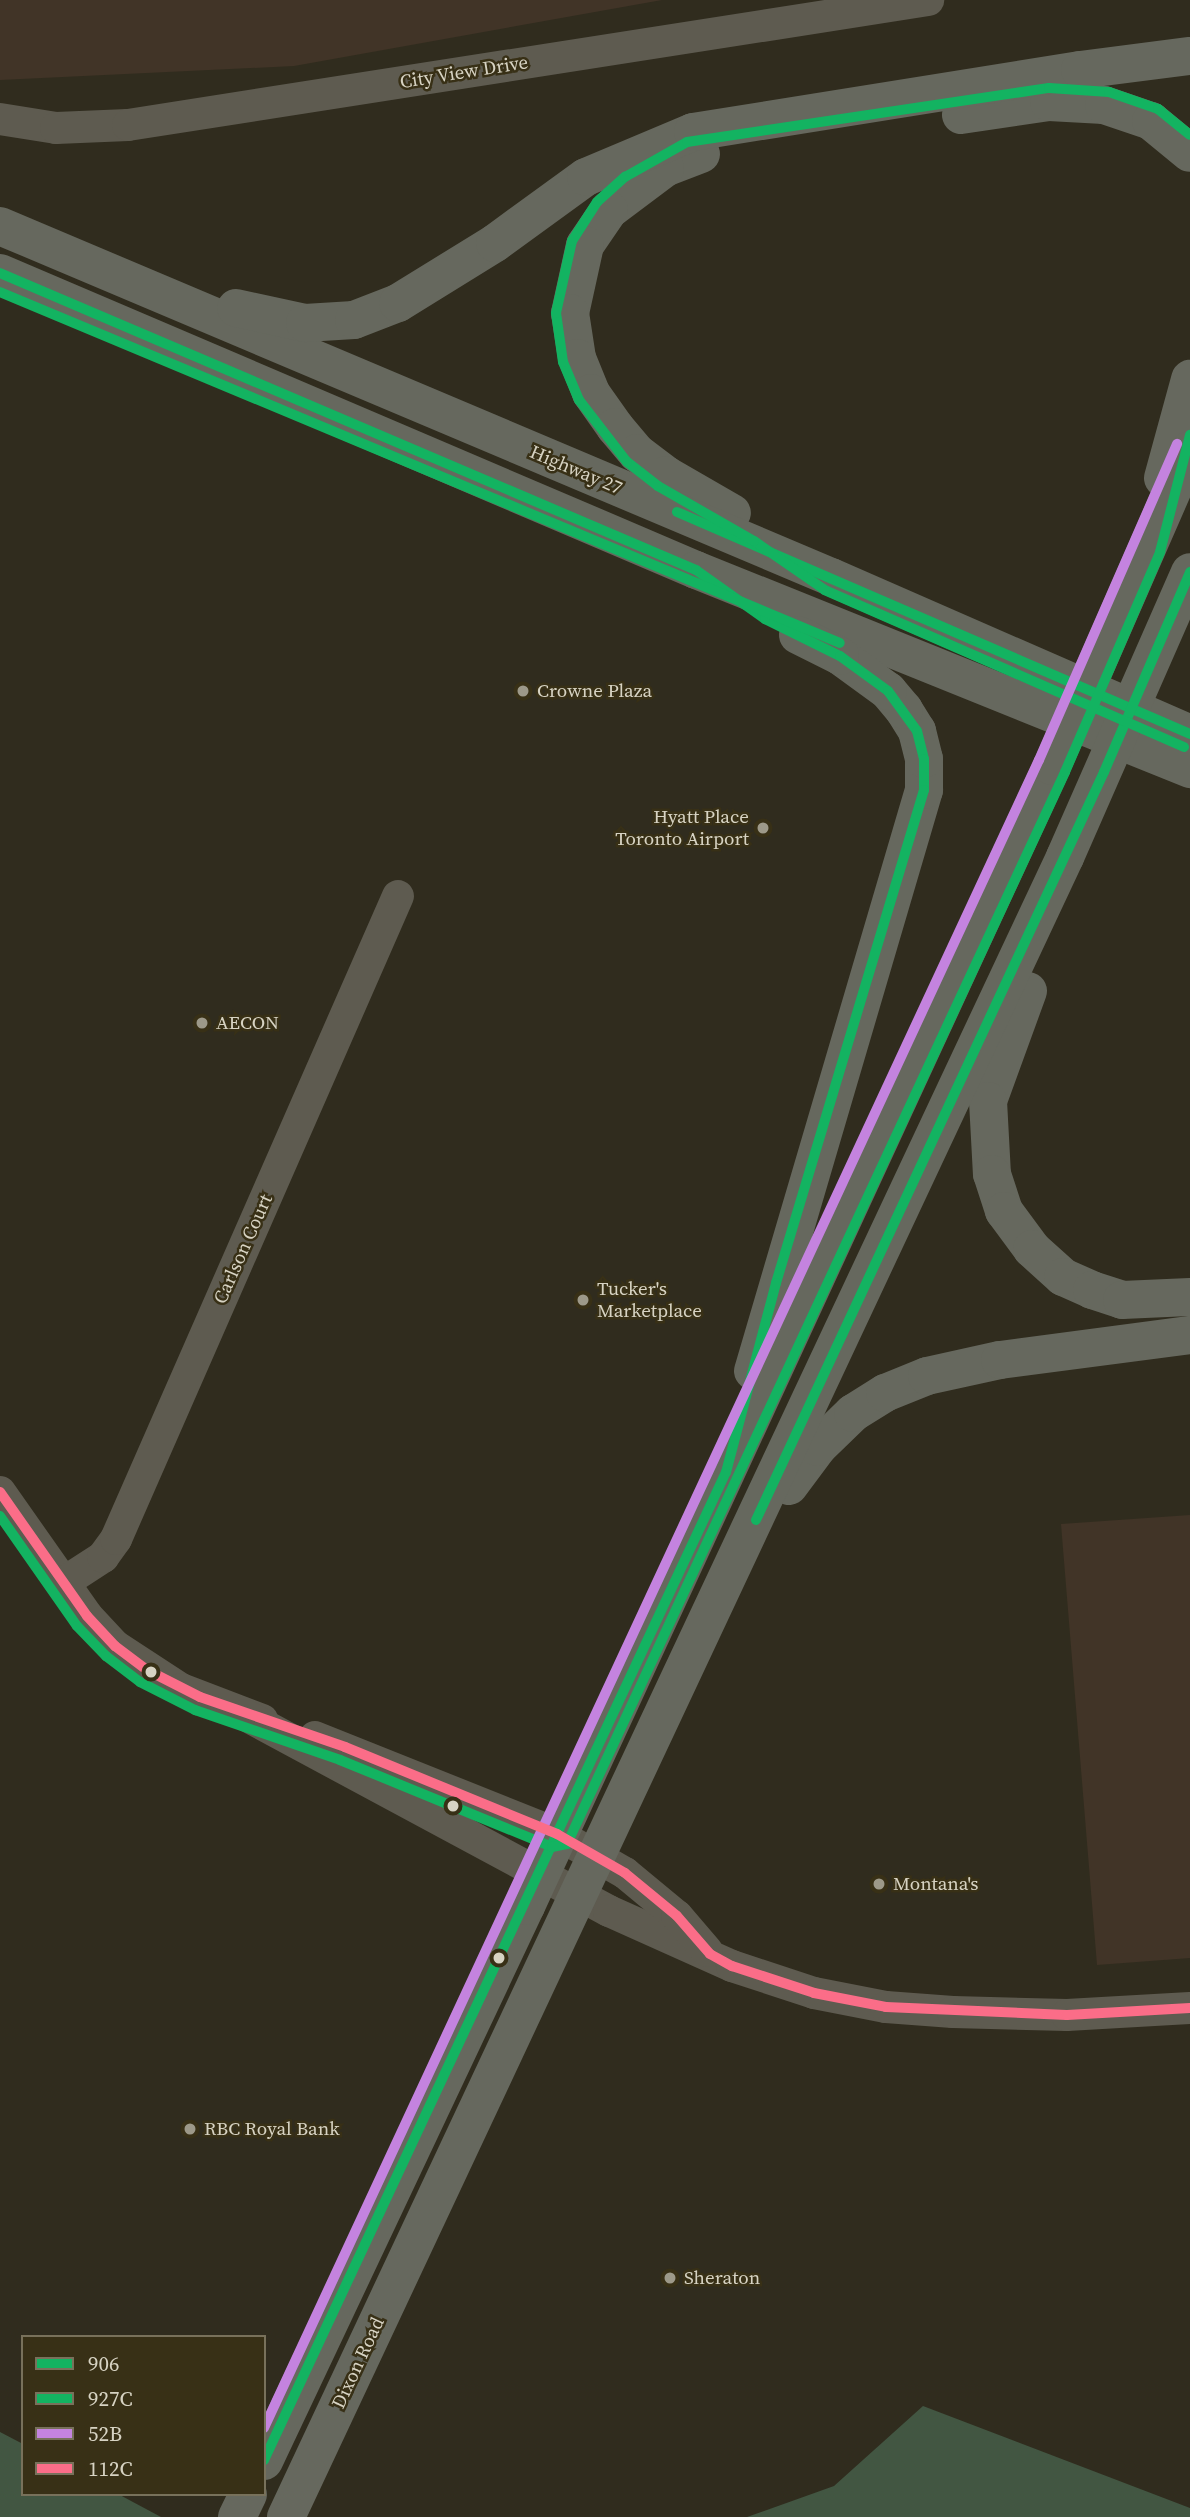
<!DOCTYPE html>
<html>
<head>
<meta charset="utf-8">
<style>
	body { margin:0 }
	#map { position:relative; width:1190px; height:2517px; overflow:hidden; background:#302c1e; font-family:"Source Serif 4",serif }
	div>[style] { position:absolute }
	.industrial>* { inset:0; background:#413427 }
	.green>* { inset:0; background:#425642 }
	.minor>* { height:32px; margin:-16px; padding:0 16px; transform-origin:16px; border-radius:16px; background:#5e5b50 }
	.major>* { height:38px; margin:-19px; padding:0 19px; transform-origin:19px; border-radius:19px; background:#66685e }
	.bus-1>* { height:10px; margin:-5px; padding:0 5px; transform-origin:5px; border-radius:5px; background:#13b361 }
	.bus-2>* { height:10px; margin:-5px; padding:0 5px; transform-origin:5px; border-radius:5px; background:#13b361 }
	.bus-3>* { height:10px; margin:-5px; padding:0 5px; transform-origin:5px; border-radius:5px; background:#c483df }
	.bus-4>* { height:10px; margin:-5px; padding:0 5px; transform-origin:5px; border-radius:5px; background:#fb6d88 }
	.dots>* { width:19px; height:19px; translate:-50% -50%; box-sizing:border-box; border:4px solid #383016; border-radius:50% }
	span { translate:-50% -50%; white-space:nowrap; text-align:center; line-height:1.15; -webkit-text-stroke:5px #383016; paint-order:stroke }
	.street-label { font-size:19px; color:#d7d3c3 }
	.poi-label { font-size:19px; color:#d7d3c3 }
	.left { translate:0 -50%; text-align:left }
	.right { translate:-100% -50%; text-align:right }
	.legend { position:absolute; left:21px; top:2335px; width:245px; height:161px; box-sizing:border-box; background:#383016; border:2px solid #78715b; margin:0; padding:9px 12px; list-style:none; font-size:21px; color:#d7d3c3 }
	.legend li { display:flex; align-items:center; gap:14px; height:35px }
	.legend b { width:35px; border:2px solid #78715b }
</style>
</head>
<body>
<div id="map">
	<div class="industrial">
		<i style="clip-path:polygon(0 0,662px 0,294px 66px,0 80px)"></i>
		<i style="clip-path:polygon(1190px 1515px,1190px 1958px,1097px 1965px,1061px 1524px)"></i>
	</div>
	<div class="green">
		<i style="clip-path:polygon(923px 2406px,1190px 2508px,1190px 2517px,747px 2517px,834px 2486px)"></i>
		<i style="clip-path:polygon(0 2432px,23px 2444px,23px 2494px,118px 2494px,161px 2517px,0 2517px)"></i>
	</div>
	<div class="minor">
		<i style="left:0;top:119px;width:57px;rotate:9.1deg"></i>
		<i style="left:56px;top:128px;width:72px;rotate:-2.4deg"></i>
		<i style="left:128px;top:125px;width:810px;rotate:-8.88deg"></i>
		<i style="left:0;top:1492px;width:151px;rotate:54.9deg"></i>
		<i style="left:87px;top:1616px;width:41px;rotate:47deg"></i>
		<i style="left:115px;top:1646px;width:79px;rotate:33.1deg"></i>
		<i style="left:181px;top:1689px;width:87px;rotate:20.9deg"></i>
		<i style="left:63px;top:1583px;width:48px;rotate:-33deg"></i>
		<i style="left:103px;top:1557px;width:22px;rotate:-54deg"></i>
		<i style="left:116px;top:1539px;width:702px;rotate:-66.32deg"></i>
		<i style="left:245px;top:1715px;width:413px;rotate:28.3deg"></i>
		<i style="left:609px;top:1911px;width:135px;rotate:24.1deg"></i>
		<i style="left:732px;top:1966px;width:86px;rotate:18.2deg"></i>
		<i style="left:814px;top:1993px;width:73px;rotate:11deg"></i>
		<i style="left:886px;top:2007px;width:67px;rotate:4.3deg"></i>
		<i style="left:953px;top:2012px;width:114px;rotate:1.5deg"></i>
		<i style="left:1067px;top:2015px;width:123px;rotate:-3.3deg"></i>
		<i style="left:315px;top:1737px;width:261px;rotate:21.8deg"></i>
		<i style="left:557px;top:1834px;width:78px;rotate:29.8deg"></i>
		<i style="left:625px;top:1873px;width:67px;rotate:39.6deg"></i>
		<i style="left:677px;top:1916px;width:46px;rotate:49.4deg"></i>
	</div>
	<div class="major">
		<i style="left:961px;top:115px;width:89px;rotate:-8.4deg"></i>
		<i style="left:1049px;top:102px;width:55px;rotate:3.1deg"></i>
		<i style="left:1104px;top:105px;width:50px;rotate:18.8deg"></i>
		<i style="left:1151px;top:121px;width:50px;rotate:39.4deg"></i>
		<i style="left:701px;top:154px;width:39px;rotate:159deg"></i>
		<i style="left:665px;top:168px;width:70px;rotate:143.1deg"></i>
		<i style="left:609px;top:210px;width:42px;rotate:124.4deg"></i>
		<i style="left:585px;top:245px;width:70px;rotate:102.4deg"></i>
		<i style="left:570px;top:313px;width:46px;rotate:81.2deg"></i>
		<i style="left:577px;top:358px;width:38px;rotate:68deg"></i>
		<i style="left:591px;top:393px;width:42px;rotate:54.8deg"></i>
		<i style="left:615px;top:427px;width:34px;rotate:50deg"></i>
		<i style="left:637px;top:453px;width:36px;rotate:37deg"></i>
		<i style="left:666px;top:475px;width:76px;rotate:29.9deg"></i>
		<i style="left:0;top:226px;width:902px;rotate:22.9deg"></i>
		<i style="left:831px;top:577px;width:392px;rotate:23.6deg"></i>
		<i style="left:0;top:273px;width:757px;rotate:23.11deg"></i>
		<i style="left:696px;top:570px;width:533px;rotate:21.94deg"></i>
		<i style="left:236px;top:308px;width:71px;rotate:12.3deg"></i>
		<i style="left:305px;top:323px;width:49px;rotate:-3.5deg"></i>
		<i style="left:354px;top:320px;width:47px;rotate:-21.1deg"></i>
		<i style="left:398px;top:303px;width:114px;rotate:-31.7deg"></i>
		<i style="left:495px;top:243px;width:112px;rotate:-36deg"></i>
		<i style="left:586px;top:177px;width:116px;rotate:-22.8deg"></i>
		<i style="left:693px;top:132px;width:392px;rotate:-9.1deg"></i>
		<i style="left:1080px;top:70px;width:111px;rotate:-7.3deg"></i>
		<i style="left:1163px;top:478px;width:103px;rotate:-74.7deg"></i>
		<i style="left:1028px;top:991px;width:117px;rotate:110deg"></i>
		<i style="left:988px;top:1101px;width:73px;rotate:86.9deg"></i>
		<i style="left:992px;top:1174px;width:39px;rotate:72deg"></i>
		<i style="left:1004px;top:1211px;width:47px;rotate:53.6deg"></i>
		<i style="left:1032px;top:1249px;width:42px;rotate:42.1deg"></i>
		<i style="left:1063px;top:1277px;width:32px;rotate:24deg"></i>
		<i style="left:1092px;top:1290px;width:32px;rotate:18deg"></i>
		<i style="left:1122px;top:1300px;width:68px;rotate:-2.5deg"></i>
		<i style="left:753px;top:1371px;width:606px;rotate:-73.6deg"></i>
		<i style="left:924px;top:790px;width:31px;rotate:-90deg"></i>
		<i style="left:924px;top:759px;width:29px;rotate:-104deg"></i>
		<i style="left:917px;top:731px;width:25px;rotate:-122deg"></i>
		<i style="left:904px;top:710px;width:25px;rotate:-130deg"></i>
		<i style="left:888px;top:691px;width:59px;rotate:-143.9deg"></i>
		<i style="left:840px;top:656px;width:47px;rotate:-153.4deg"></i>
		<i style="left:789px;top:1486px;width:49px;rotate:-53.4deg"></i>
		<i style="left:818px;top:1447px;width:49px;rotate:-44.2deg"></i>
		<i style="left:853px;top:1413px;width:38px;rotate:-32deg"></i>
		<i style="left:885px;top:1393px;width:45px;rotate:-22deg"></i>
		<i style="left:927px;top:1376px;width:75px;rotate:-12.4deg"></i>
		<i style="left:1000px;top:1360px;width:192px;rotate:-7.5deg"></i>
		<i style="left:264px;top:2461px;width:614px;rotate:-64.73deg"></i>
		<i style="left:526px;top:1906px;width:1255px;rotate:-65.23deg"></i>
		<i style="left:1052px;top:766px;width:345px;rotate:-66.4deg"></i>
		<i style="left:237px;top:2517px;width:25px;rotate:-64deg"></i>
		<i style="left:286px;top:2517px;width:1834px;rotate:-64.86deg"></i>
		<i style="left:1065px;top:857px;width:311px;rotate:-66.3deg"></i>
	</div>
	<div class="bus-1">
		<i style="left:0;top:273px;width:757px;rotate:23.11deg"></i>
		<i style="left:696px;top:570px;width:85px;rotate:35.4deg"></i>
		<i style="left:765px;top:619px;width:84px;rotate:26.3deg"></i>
		<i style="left:840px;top:656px;width:59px;rotate:36.1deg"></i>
		<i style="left:888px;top:691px;width:49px;rotate:54.1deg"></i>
		<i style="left:917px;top:731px;width:29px;rotate:76deg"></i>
		<i style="left:924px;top:759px;width:31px;rotate:90deg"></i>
		<i style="left:924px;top:790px;width:515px;rotate:106.71deg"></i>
		<i style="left:776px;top:1283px;width:196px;rotate:104.8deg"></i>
		<i style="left:726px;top:1472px;width:1091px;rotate:115.06deg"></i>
		<i style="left:677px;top:512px;width:559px;rotate:23.4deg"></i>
		<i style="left:756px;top:1520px;width:825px;rotate:-65.05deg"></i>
		<i style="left:1104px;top:772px;width:218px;rotate:-66.7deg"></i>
	</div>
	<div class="bus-2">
		<i style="left:0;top:292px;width:910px;rotate:22.68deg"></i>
		<i style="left:1184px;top:747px;width:392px;rotate:-156.4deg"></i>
		<i style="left:825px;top:590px;width:86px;rotate:-145.4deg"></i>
		<i style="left:754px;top:541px;width:111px;rotate:-150.2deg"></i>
		<i style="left:658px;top:486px;width:39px;rotate:-142deg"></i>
		<i style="left:627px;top:462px;width:78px;rotate:-127.7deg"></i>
		<i style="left:579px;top:400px;width:41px;rotate:-112.8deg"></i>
		<i style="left:563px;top:362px;width:49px;rotate:-98.1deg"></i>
		<i style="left:556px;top:313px;width:74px;rotate:-77.5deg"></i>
		<i style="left:572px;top:241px;width:46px;rotate:-57.3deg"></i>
		<i style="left:597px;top:202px;width:38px;rotate:-42deg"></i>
		<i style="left:625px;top:177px;width:71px;rotate:-29.4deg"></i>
		<i style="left:687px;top:142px;width:366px;rotate:-8.5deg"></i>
		<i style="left:1049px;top:88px;width:60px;rotate:3.8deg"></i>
		<i style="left:1109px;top:92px;width:52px;rotate:19.1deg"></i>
		<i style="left:1158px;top:109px;width:41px;rotate:39.1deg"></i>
		<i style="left:0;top:1516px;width:134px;rotate:55deg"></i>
		<i style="left:77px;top:1626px;width:42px;rotate:46deg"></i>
		<i style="left:106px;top:1656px;width:43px;rotate:37.4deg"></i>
		<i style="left:140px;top:1682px;width:62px;rotate:27deg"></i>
		<i style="left:195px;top:1710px;width:153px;rotate:19deg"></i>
		<i style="left:340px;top:1760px;width:229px;rotate:22.3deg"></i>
		<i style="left:552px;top:1847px;width:15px;rotate:-11deg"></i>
		<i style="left:567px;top:1844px;width:1182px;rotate:-65.08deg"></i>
		<i style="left:1065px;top:772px;width:240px;rotate:-66.6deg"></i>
		<i style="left:1160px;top:552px;width:121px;rotate:-75.6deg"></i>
	</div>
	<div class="bus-3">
		<i style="left:264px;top:2428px;width:1839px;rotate:-65.08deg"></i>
		<i style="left:1039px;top:760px;width:345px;rotate:-66.4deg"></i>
	</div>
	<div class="bus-4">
		<i style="left:0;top:1492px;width:151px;rotate:54.9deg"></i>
		<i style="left:87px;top:1616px;width:41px;rotate:47deg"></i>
		<i style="left:115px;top:1646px;width:40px;rotate:37deg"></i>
		<i style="left:147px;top:1670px;width:59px;rotate:27deg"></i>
		<i style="left:200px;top:1697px;width:153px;rotate:19deg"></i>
		<i style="left:345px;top:1747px;width:229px;rotate:22.3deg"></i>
		<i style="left:557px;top:1834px;width:78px;rotate:29.8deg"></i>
		<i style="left:625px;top:1873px;width:67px;rotate:39.6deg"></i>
		<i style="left:677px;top:1916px;width:50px;rotate:49deg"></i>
		<i style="left:710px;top:1954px;width:25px;rotate:29deg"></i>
		<i style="left:732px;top:1966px;width:86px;rotate:18.2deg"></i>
		<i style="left:814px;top:1993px;width:73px;rotate:11deg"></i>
		<i style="left:886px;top:2007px;width:181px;rotate:2.5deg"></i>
		<i style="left:1067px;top:2015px;width:123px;rotate:-3.3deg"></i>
	</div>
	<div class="dots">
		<i style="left:523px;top:691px;background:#9d9989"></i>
		<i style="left:763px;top:828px;background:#9d9989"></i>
		<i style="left:202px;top:1023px;background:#9d9989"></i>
		<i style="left:583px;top:1300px;background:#9d9989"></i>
		<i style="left:151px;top:1672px;background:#d7d3c3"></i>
		<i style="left:453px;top:1806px;background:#d7d3c3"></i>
		<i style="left:879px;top:1884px;background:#9d9989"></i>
		<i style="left:499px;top:1958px;background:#d7d3c3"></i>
		<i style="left:190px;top:2129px;background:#9d9989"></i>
		<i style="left:670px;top:2278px;background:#9d9989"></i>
	</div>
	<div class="street-label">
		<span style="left:464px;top:72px;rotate:-9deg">City View Drive</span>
		<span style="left:576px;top:470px;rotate:23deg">Highway 27</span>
		<span style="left:243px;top:1249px;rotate:-66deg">Carlson Court</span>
		<span style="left:358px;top:2363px;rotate:-65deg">Dixon Road</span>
	</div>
	<div class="poi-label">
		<span class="left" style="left:537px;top:691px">Crowne Plaza</span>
		<span class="right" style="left:749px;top:828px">Hyatt Place<br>Toronto Airport</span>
		<span class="left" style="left:216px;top:1023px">AECON</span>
		<span class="left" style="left:597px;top:1300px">Tucker's<br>Marketplace</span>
		<span class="left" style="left:893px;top:1884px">Montana's</span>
		<span class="left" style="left:204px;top:2129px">RBC Royal Bank</span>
		<span class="left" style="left:684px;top:2278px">Sheraton</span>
	</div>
	<ul class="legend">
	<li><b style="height:9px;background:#13b361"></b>906</li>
	<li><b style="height:9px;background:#13b361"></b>927C</li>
	<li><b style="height:9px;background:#c483df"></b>52B</li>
	<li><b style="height:9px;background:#fb6d88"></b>112C</li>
	</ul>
</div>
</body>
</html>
